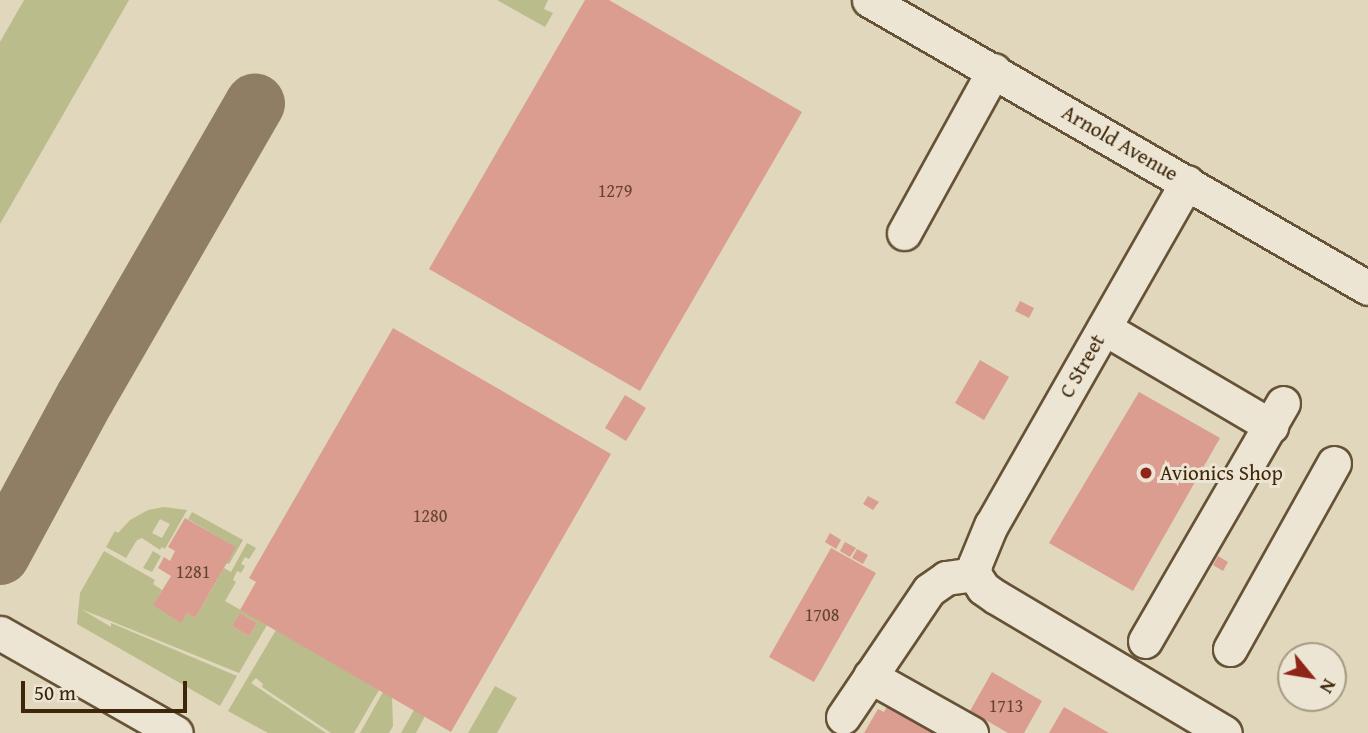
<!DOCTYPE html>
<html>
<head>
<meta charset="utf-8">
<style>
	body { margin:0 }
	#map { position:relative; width:1368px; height:733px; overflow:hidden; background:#e1d7bc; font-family:"Gentium Book Plus",serif }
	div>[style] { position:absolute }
	.green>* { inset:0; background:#bbbc8b }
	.taxiway>* { height:60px; margin:-30px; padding:0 30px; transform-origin:30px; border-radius:30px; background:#8f7e63 }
	.building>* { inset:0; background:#da9d8f }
	.roads { filter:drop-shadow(2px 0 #665236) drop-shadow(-2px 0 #665236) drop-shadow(0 2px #665236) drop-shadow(0 -2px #665236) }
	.minor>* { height:33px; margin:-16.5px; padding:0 16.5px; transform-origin:16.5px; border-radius:16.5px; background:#ece5d3 }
	.dots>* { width:19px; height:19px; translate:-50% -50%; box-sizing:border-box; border:4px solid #ece5d3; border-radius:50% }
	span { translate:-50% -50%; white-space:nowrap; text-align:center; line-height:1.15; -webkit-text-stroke:6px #ece5d3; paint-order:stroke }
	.number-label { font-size:18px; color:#64442b }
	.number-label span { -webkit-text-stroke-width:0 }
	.street-label { font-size:21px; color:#3d260a }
	.poi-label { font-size:21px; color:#3d260a }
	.left { translate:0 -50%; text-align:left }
	.north { position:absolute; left:1277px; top:642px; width:70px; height:70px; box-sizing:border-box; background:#ece5d3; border:2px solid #a69983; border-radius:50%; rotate:120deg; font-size:19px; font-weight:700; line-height:28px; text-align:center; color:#3d260a }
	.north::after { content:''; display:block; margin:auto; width:24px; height:32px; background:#8f2418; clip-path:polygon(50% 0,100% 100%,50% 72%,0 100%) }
	.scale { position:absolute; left:21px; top:681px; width:166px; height:32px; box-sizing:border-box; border:4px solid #3d260a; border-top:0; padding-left:9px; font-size:21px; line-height:24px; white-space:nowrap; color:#3d260a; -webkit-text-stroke:5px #ece5d3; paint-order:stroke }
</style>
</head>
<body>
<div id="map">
	<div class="green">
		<i style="clip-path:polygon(24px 0,129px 0,0 224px,0 42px)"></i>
		<i style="clip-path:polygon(497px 0,548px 0,544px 9px,553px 13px,545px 27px)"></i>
		<i style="clip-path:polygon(evenodd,164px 507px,187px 510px,165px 549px,162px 547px,160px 550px,142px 538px,137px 540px,126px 558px,106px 547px,115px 531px,118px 533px,130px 520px,148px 510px,164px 507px,160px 519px,170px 524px,162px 538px,152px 533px,160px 519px)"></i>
		<i style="clip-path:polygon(192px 512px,243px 540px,229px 564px,226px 563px,235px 547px,188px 519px)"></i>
		<i style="clip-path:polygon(evenodd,247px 543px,256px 548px,249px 559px,245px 557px,241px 564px,245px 566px,241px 573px,237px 571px,233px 580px,236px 582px,225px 601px,267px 625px,239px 673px,81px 609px,111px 627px,111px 623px,237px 676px,220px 706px,77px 624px,80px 593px,104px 551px,155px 580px,153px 584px,162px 590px,154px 605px,181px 622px,187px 613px,195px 618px,224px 568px,231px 572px,247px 543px,240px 613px,257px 623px,249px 636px,232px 626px,240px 613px)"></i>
		<i style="clip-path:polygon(153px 551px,161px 556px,152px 572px,143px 568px)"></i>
		<i style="clip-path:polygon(276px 630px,379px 690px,354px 733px,331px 733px,262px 687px,263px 684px,256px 678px,251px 683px,326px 733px,268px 733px,228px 711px)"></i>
		<i style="clip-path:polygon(495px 686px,517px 698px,497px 733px,468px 733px)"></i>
		<i style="clip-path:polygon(383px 692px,392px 697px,393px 726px,389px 733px,360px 733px)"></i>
		<i style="clip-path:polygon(414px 710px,425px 716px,416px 733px,401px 733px)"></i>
	</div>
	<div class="taxiway">
		<i style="left:0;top:555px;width:179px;rotate:-61.6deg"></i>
		<i style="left:85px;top:398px;width:340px;rotate:-60deg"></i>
	</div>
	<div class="building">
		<i style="clip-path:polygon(585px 0,609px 0,802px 112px,640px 391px,429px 269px)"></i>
		<i style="clip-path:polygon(1020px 301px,1034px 308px,1029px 318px,1015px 311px)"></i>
		<i style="clip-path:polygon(393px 328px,611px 454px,451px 732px,240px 610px,256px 582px,249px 578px)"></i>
		<i style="clip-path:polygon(980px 360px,1009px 377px,984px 420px,955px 403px)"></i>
		<i style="clip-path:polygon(1139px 392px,1220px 438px,1133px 591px,1049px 543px)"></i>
		<i style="clip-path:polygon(625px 395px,646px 408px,626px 441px,605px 428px)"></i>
		<i style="clip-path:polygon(868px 496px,879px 502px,873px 510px,863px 504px)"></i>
		<i style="clip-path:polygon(185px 518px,236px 547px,195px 618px,187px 613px,181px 623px,153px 605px,171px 576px,158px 568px,164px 557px,170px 561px,175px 551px,168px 547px)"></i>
		<i style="clip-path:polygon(830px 533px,841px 540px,836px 549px,825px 542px)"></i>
		<i style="clip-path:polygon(845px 542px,856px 548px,850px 557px,840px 551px)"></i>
		<i style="clip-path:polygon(831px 548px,876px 573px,814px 682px,769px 657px)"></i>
		<i style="clip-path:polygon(857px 549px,868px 555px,863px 564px,852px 558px)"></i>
		<i style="clip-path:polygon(1218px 556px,1228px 562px,1223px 571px,1213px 565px)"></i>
		<i style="clip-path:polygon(240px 613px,257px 623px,249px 636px,232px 626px)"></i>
		<i style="clip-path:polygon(992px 672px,1042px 701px,1024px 733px,1008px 733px,970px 711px)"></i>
		<i style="clip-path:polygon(891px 699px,952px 733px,864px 733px,878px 709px,884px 712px)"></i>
		<i style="clip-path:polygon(1064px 707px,1109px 733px,1049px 733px)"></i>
	</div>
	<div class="roads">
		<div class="minor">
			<i style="left:869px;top:0;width:576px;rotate:29.99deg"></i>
			<i style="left:1187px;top:182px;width:395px;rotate:119.7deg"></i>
			<i style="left:991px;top:525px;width:42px;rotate:112.3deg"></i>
			<i style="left:975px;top:564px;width:10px;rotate:96deg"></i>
			<i style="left:974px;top:574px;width:17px;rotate:57deg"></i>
			<i style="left:983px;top:588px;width:16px;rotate:35deg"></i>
			<i style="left:996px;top:597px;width:266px;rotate:30.7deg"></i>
			<i style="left:904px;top:233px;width:186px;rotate:-61.1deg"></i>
			<i style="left:1104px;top:328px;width:194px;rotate:30.4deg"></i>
			<i style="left:0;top:633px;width:202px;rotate:29.6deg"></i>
			<i style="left:1145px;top:641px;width:275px;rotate:-59.9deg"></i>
			<i style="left:1230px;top:649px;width:213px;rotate:-60.8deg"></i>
			<i style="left:870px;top:676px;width:116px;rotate:29.4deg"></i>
			<i style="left:843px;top:717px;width:153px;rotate:-55.9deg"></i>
			<i style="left:929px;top:590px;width:21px;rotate:-35deg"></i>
			<i style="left:946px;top:578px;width:28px;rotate:-8deg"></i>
		</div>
	</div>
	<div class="dots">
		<i style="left:1146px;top:473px;background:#8f2418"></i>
	</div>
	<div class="number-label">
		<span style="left:615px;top:191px">1279</span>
		<span style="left:430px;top:516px">1280</span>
		<span style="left:193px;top:572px">1281</span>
		<span style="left:822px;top:615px">1708</span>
		<span style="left:1006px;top:706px">1713</span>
	</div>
	<div class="street-label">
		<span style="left:1120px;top:143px;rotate:30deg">Arnold Avenue</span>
		<span style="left:1082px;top:366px;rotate:-60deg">C Street</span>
	</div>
	<div class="poi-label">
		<span class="left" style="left:1160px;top:473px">Avionics Shop</span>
	</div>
	<div class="north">N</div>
	<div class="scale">50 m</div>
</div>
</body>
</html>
